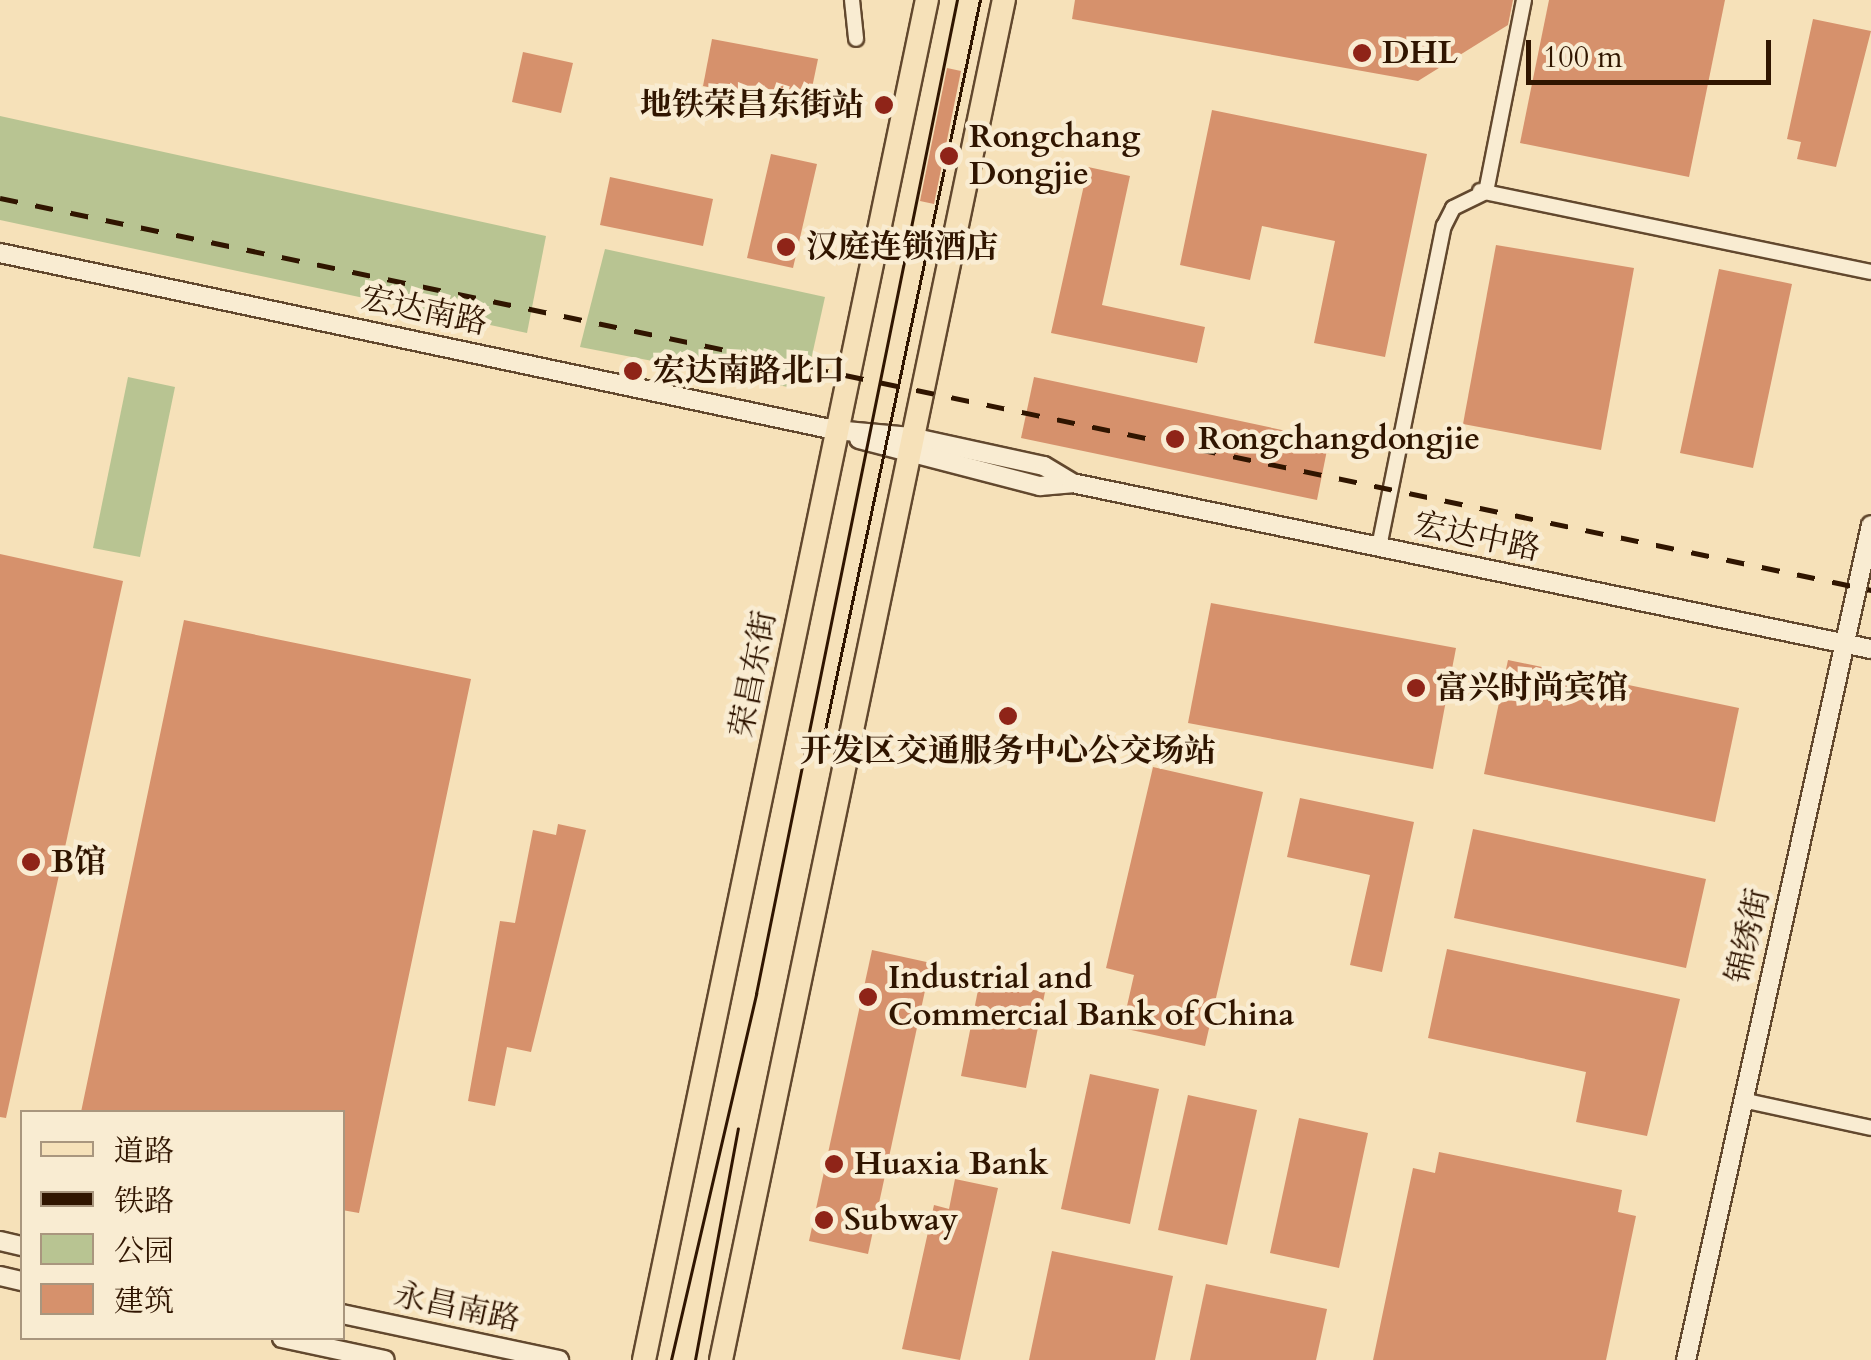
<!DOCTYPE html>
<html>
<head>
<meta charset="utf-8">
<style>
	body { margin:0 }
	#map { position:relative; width:1871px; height:1360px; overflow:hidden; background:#f6e1b9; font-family:Cardo,"Noto Serif SC",serif }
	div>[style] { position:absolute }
	.green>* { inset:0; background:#b8c492 }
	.building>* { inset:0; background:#d6916c }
	.roads { filter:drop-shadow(2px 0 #62482e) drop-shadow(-2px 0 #62482e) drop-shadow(0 2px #62482e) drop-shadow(0 -2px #62482e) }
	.minor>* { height:14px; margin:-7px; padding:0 7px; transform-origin:7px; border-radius:7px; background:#f9ecd2 }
	.tertiary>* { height:18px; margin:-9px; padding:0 9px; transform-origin:9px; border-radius:9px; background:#f9ecd2 }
	.primary>* { height:22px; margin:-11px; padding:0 11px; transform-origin:11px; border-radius:11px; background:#f6e1b9 }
	.tram>* { height:2.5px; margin:-1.25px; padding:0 1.25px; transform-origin:1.25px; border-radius:1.25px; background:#301500 }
	.rail>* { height:5px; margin-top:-2.5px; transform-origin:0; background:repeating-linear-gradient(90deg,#301500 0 18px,transparent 0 36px) }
	.dots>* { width:28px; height:28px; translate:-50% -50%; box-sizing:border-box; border:5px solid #f9ecd2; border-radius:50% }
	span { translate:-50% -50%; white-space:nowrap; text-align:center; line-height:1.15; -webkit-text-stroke:9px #f9ecd2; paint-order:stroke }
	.poi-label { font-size:32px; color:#301500; font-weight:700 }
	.left { translate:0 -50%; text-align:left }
	.right { translate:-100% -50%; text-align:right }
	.street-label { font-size:32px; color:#301500 }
	.legend { position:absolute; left:20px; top:1110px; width:325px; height:230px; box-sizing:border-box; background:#f9ecd2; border:2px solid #a9967e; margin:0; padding:12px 18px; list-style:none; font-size:30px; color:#301500 }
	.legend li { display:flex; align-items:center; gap:20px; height:50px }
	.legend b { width:50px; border:2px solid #a9967e }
	.scale { position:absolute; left:1526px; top:40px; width:245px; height:45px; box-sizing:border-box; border:5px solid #301500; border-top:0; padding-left:12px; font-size:30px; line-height:35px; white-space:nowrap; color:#301500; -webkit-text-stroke:8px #f9ecd2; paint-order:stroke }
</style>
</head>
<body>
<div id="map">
	<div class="green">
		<i style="clip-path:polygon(0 116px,546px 236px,527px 333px,0 220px)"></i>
		<i style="clip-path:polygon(605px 249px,825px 297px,807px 378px,788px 387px,580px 347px)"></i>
		<i style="clip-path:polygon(128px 377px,175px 387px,140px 557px,93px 548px)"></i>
	</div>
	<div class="building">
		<i style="clip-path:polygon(1075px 0,1513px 0,1508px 25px,1418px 81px,1072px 19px)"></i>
		<i style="clip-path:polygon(1549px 0,1725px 0,1689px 177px,1520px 143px)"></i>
		<i style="clip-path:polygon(1813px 19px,1871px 31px,1836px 167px,1797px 159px,1801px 142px,1787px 139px)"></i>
		<i style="clip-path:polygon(712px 39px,818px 59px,808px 107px,703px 86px)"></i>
		<i style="clip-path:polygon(523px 52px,573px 63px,561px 113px,512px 102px)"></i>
		<i style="clip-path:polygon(947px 68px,961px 71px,934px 204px,920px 201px)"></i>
		<i style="clip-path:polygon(1212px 110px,1427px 154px,1385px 357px,1314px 343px,1335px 241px,1262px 226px,1250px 280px,1180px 265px)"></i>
		<i style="clip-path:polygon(771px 154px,817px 164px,793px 268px,747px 258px)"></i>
		<i style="clip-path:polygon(1088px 167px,1130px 176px,1102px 305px,1205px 327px,1197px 363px,1051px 333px)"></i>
		<i style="clip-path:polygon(610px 177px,713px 199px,703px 246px,600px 225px)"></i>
		<i style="clip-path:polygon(1496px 245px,1634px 268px,1601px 450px,1463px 424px)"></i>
		<i style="clip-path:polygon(1719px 269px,1792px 284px,1753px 468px,1680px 453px)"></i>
		<i style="clip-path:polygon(1034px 377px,1329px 440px,1317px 500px,1021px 438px)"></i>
		<i style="clip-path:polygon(0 554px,123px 581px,6px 1118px,0 1117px)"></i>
		<i style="clip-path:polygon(1211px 603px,1456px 648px,1433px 769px,1188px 723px)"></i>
		<i style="clip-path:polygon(184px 620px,471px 679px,359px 1213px,342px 1210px,342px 1112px,81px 1112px)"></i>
		<i style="clip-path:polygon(1508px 660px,1739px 708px,1715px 822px,1484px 774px)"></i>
		<i style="clip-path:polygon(1153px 767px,1263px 792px,1205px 1046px,1122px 1028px,1134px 975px,1106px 968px)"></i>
		<i style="clip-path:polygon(1300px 798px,1414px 822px,1382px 972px,1350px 965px,1370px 875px,1287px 857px)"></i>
		<i style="clip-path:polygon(558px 824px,586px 830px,531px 1052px,507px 1047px,495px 1106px,468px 1101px,500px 921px,515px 923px,533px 830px,556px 835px)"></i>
		<i style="clip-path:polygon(1473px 829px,1706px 879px,1686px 968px,1454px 918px)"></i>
		<i style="clip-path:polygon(1447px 949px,1680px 999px,1647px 1136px,1576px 1122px,1586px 1072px,1428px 1038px)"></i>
		<i style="clip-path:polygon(872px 950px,931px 963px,868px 1254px,809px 1241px)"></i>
		<i style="clip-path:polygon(980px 980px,1045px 992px,1026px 1088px,961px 1076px)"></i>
		<i style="clip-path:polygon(1090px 1074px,1159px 1089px,1130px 1224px,1061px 1209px)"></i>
		<i style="clip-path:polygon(1188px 1095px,1257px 1110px,1227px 1245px,1158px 1230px)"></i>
		<i style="clip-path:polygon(1299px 1118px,1368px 1133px,1339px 1268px,1270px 1253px)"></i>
		<i style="clip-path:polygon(1439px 1152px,1622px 1190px,1618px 1212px,1636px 1216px,1606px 1360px,1373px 1360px,1413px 1168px,1435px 1173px)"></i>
		<i style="clip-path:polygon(955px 1179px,998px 1188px,960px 1360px,902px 1349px,934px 1205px,949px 1209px)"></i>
		<i style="clip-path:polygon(1052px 1251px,1173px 1276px,1155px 1360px,1029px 1360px)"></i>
		<i style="clip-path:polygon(1206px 1284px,1327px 1309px,1316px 1360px,1190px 1360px)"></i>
	</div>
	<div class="roads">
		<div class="minor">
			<i style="left:852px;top:0;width:39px;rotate:84deg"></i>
			<i style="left:1480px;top:191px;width:399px;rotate:11.7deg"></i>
			<i style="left:1379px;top:547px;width:328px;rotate:-78.6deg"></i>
			<i style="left:1444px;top:226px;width:20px;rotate:-63deg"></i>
			<i style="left:1453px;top:208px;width:37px;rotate:-26deg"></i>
			<i style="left:1486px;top:192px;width:196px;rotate:-78.8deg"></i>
			<i style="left:1742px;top:1100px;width:132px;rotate:12.2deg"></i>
		</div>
		<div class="tertiary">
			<i style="left:0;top:253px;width:854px;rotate:11.97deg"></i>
			<i style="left:835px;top:430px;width:76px;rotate:5.3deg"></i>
			<i style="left:911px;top:437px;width:136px;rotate:12.3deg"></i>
			<i style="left:1044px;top:466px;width:33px;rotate:31deg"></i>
			<i style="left:859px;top:439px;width:187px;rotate:14.6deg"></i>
			<i style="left:1040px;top:486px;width:32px;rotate:-5deg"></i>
			<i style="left:1072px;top:483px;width:816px;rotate:11.74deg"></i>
			<i style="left:0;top:1241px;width:23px;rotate:13deg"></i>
			<i style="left:0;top:1276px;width:23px;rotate:13deg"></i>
			<i style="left:342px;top:1314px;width:222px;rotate:12deg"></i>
			<i style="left:282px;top:1338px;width:105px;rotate:12.1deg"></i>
			<i style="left:1686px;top:1360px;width:855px;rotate:-77.51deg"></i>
		</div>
		<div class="primary">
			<i style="left:644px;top:1360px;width:1389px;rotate:-78.25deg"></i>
			<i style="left:721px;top:1360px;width:1389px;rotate:-78.25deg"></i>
		</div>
	</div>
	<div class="tram">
		<i style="left:819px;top:758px;width:775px;rotate:-78.01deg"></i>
		<i style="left:671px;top:1360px;width:376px;rotate:-76.9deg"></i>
		<i style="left:756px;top:994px;width:1014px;rotate:-78.57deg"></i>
		<i style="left:695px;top:1360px;width:235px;rotate:-79.5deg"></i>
	</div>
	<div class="rail">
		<i style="left:0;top:198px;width:1912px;rotate:11.83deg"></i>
	</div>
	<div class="dots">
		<i style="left:1362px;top:53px;background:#8f2418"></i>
		<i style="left:884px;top:105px;background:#8f2418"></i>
		<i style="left:949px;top:156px;background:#8f2418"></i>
		<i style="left:786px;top:247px;background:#8f2418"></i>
		<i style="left:633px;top:371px;background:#8f2418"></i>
		<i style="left:1175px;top:439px;background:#8f2418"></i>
		<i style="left:1416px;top:688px;background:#8f2418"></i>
		<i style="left:1008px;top:716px;background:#8f2418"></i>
		<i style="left:31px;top:862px;background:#8f2418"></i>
		<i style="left:868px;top:997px;background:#8f2418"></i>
		<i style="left:834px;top:1164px;background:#8f2418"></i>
		<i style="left:824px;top:1220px;background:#8f2418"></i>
	</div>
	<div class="poi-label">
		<span class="left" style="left:1382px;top:53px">DHL</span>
		<span class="right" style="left:864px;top:105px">地铁荣昌东街站</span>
		<span class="left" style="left:969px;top:156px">Rongchang<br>Dongjie</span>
		<span class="left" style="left:806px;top:247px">汉庭连锁酒店</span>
		<span class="left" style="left:653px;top:371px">宏达南路北口</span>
		<span class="left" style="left:1198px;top:439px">Rongchangdongjie</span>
		<span class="left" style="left:1436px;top:688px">富兴时尚宾馆</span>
		<span style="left:1008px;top:751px">开发区交通服务中心公交场站</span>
		<span class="left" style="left:51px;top:862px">B馆</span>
		<span class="left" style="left:888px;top:997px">Industrial and<br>Commercial Bank of China</span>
		<span class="left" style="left:854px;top:1164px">Huaxia Bank</span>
		<span class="left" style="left:844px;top:1220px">Subway</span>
	</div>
	<div class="street-label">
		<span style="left:424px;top:311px;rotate:12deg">宏达南路</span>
		<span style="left:1477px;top:537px;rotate:12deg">宏达中路</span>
		<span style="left:754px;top:674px;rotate:-79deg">荣昌东街</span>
		<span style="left:1749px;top:936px;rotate:-77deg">锦绣街</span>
		<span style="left:457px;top:1308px;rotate:12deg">永昌南路</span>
	</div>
	<ul class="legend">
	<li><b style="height:12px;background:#f6e1b9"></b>道路</li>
	<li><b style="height:12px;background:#301500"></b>铁路</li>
	<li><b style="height:28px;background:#b8c492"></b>公园</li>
	<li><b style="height:28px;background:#d6916c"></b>建筑</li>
	</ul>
	<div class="scale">100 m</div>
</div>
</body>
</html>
